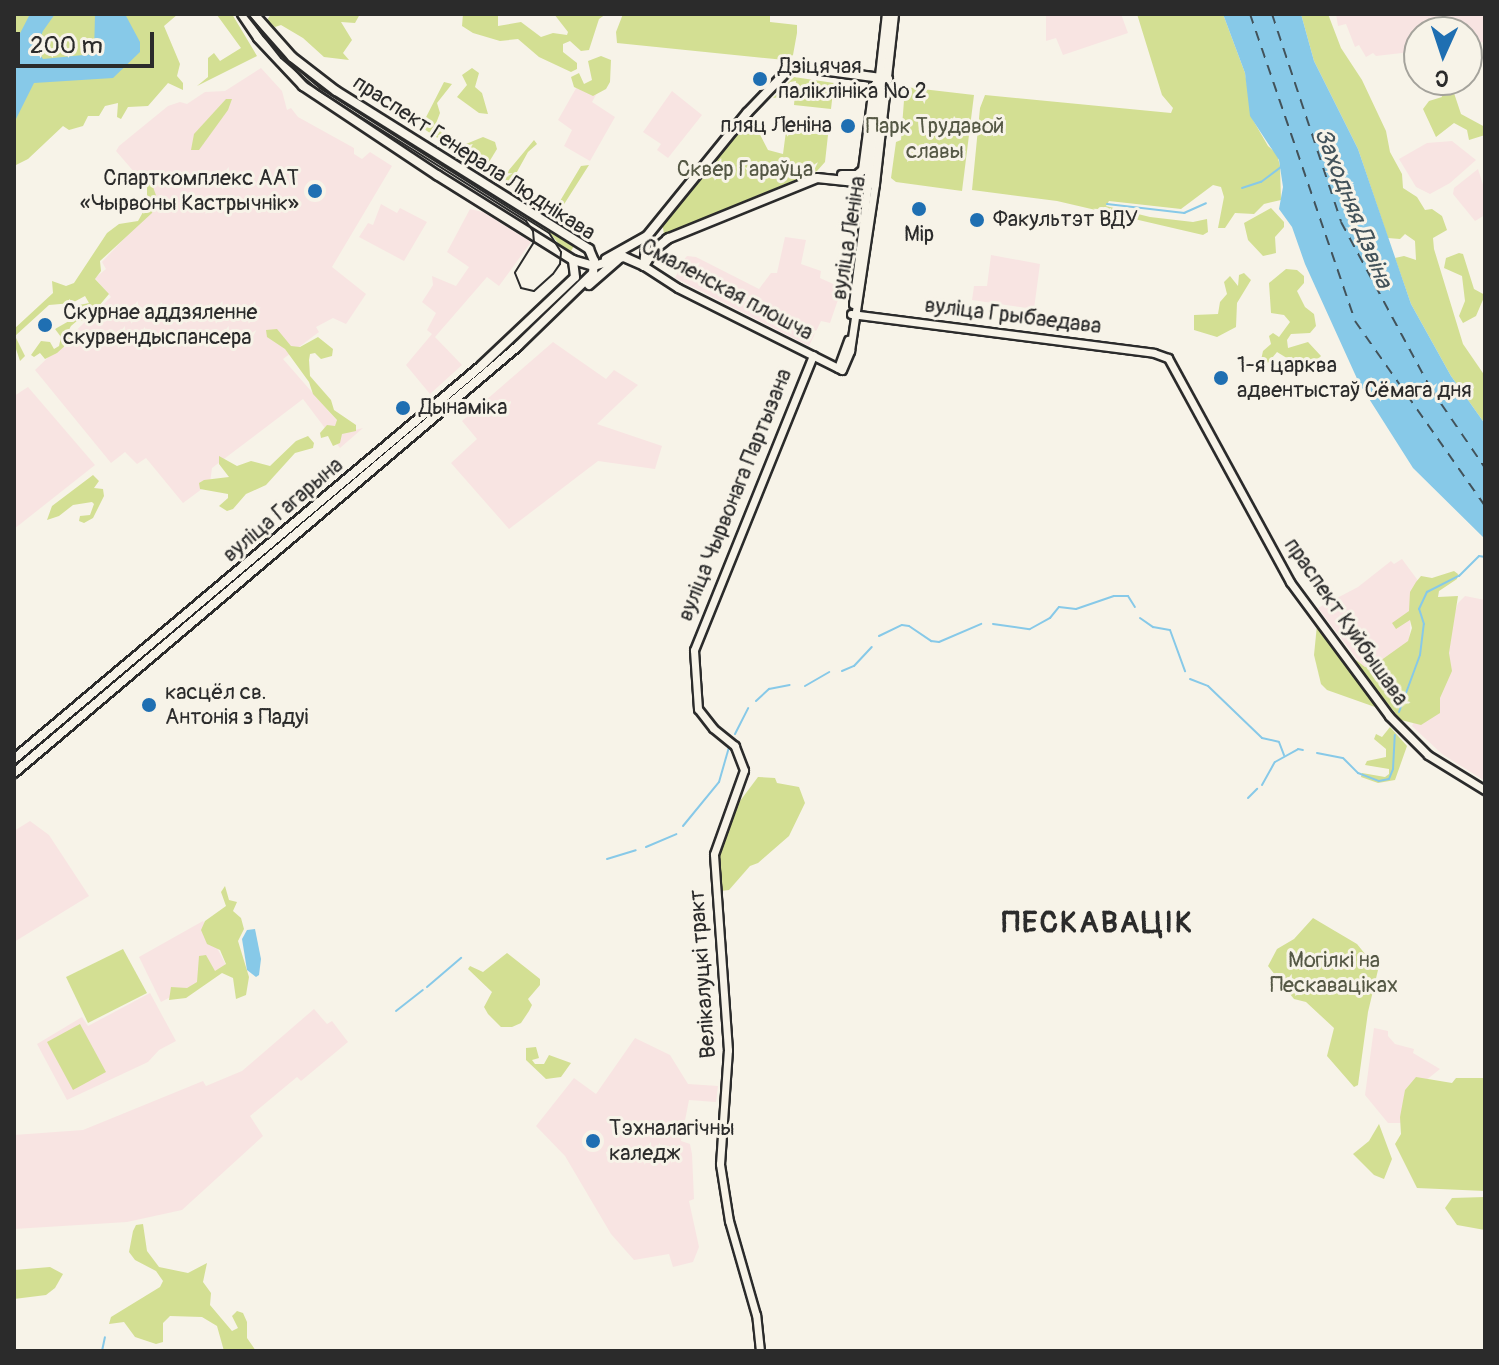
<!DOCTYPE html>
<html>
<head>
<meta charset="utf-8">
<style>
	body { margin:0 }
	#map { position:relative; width:1499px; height:1365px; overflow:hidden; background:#f7f3e8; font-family:Pangolin,sans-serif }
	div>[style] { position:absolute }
	.built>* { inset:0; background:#f8e4e2 }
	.green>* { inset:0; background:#d3df93 }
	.water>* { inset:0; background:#87c9e8 }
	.stream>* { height:2px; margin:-1px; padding:0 1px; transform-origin:1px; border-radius:1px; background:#87c9e8 }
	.ferry>* { height:2px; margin-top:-1px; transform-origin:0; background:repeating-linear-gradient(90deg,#42525a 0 10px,transparent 0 18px) }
	.roads { filter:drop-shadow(2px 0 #2b2b2b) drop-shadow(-2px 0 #2b2b2b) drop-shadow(0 2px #2b2b2b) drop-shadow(0 -2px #2b2b2b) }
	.secondary>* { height:7px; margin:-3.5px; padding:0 3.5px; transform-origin:3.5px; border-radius:3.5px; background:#f7f3e8 }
	.primary>* { height:8px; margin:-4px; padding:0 4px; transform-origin:4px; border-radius:4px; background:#f7f3e8 }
	.tram>* { height:2px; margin:-1px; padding:0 1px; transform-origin:1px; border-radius:1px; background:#2b2b2b }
	.dots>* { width:22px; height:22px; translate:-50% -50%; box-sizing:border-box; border:4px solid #f7f3e8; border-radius:50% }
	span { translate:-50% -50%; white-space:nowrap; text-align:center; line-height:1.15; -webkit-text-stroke:6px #f7f3e8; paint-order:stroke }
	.poi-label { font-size:22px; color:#2b2b2b }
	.left { translate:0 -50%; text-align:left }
	.right { translate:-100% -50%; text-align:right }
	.park-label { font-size:22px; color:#555845 }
	.street-label { font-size:22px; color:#2b2b2b }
	.water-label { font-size:24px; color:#42525a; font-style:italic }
	.district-label { font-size:30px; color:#2b2b2b; font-weight:700; letter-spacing:2px }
	.frame { position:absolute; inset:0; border:16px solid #2b2b2b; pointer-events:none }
	.north { position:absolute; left:1403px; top:16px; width:80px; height:80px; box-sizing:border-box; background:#f7f3e8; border:2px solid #a5a39c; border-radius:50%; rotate:183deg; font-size:22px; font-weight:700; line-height:32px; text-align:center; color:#2b2b2b }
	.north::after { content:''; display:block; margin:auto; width:28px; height:36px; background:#1f6fb2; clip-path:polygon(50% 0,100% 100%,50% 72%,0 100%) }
	.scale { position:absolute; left:16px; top:32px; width:138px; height:36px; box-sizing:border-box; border:4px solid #2b2b2b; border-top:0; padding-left:10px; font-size:24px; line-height:28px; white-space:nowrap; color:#2b2b2b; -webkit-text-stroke:6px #f7f3e8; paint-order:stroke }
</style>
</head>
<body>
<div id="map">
	<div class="built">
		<i style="clip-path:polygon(1046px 14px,1121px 14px,1128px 33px,1063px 55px,1056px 38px,1046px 41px)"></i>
		<i style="clip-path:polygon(1336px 14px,1485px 14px,1485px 42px,1467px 44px,1467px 32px,1419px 32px,1419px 51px,1376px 56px,1373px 53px,1366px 57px,1359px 45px,1355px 47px,1346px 24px,1338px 26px)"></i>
		<i style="clip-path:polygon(261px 68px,282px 91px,287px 110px,291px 108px,298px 117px,354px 148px,354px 154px,362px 159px,370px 152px,392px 166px,332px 267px,366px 294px,346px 324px,333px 318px,316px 327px,319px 332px,283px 359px,347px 432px,363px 428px,340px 448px,303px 399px,212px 468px,210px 483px,183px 503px,146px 458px,137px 464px,125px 452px,111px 463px,35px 370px,111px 297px,95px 278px,106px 269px,102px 262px,155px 206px,154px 195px,116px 151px,119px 146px,168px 106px,180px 102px,187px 104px,205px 92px,225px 91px)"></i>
		<i style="clip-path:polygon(579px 83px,597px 93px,592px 102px,615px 117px,590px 161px,564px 146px,572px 130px,558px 120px)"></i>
		<i style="clip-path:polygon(672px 91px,702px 115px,668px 158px,657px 150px,661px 144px,643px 132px)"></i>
		<i style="clip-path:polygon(1452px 141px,1476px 160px,1450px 183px,1430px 194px,1416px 187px,1399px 159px,1427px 143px)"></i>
		<i style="clip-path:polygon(1478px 169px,1485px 191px,1485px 215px,1475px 221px,1453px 194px,1454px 188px)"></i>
		<i style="clip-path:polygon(381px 204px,397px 213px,400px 208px,427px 222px,404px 261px,359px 237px,368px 223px,373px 225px)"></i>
		<i style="clip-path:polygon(470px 209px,483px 212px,531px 242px,499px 286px,487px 277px,435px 337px,462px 365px,430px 394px,406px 365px,432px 334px,427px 330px,436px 313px,422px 302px,433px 285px,432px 276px,456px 286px,469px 267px,447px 252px)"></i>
		<i style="clip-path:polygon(785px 237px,806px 240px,801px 264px,821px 271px,820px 278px,842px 288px,830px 323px,821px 321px,809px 346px,675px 278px,678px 272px,675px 270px,687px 256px,696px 257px,759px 289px,771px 273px,777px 273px)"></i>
		<i style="clip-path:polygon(991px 255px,1040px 264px,1034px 309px,972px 300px,974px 286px,987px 286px)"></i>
		<i style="clip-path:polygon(553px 342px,606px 379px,614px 370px,638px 385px,597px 424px,662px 446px,655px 469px,598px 461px,509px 529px,451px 463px,477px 439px,462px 421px)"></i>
		<i style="clip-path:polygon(28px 387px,95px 465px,14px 529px,14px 396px)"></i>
		<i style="clip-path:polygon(1402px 559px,1419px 582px,1411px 604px,1409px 649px,1386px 697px,1318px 608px,1358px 587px,1391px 561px,1394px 564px)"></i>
		<i style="clip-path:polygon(1465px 596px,1485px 600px,1485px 781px,1442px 754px,1412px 726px,1431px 684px,1458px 603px)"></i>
		<i style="clip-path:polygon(30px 821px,49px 835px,89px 896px,14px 942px,14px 831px)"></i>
		<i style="clip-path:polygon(203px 921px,227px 967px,161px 1002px,139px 957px)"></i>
		<i style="clip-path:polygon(150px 993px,176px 1041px,159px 1050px,148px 1062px,67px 1100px,37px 1044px,82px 1017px,88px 1026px)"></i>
		<i style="clip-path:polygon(314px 1009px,327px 1024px,332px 1021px,348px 1042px,301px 1081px,297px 1077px,250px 1116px,263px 1136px,182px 1210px,127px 1222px,14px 1229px,14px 1135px,83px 1130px,203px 1081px,206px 1086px,242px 1071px)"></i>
		<i style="clip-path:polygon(1374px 1028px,1388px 1031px,1388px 1036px,1395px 1044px,1414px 1049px,1413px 1053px,1440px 1069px,1425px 1081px,1414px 1080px,1405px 1090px,1402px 1123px,1388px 1123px,1365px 1095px)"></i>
		<i style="clip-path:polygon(635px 1038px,670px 1055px,688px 1084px,718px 1086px,716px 1102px,689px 1100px,681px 1141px,690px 1144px,692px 1154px,694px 1199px,689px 1201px,699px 1247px,693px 1262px,673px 1267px,669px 1254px,634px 1260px,611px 1234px,565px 1156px,536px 1126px,574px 1078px,596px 1094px)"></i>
	</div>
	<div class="green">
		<i style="clip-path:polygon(14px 14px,178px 14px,164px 26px,180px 64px,177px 76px,183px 83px,183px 90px,168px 83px,148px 106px,128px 107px,121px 119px,117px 117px,118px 103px,105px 106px,99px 116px,88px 116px,83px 126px,69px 130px,63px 126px,28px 159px,14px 166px)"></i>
		<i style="clip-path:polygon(209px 14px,232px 14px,257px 56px,197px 86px,208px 77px,208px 58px,214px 53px,220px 61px,241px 48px,217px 15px)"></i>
		<i style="clip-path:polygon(271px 14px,360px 14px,355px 23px,341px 22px,352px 40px,343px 53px,349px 60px,324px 57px,303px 38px,281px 25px,275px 27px,267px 20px)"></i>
		<i style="clip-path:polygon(463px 14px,498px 14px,498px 26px,521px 22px,541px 37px,553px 33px,567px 35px,568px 32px,554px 14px,606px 14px,599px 19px,589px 50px,581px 51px,570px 41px,563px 44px,563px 52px,577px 63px,577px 69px,571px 72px,539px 57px,518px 39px,500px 41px,473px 33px,462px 26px)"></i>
		<i style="clip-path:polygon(623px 14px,770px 14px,770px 22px,797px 25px,797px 33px,793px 55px,785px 60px,617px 43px,616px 32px)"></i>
		<i style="clip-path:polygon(1137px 14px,1223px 14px,1245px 73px,1253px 120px,1268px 146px,1277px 154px,1280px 166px,1281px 200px,1264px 204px,1254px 214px,1235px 213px,1225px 228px,1218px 228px,1224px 197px,1221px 187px,1213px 185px,1181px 209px,1109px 201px,1106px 206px,1150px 217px,1193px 222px,1207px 219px,1208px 232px,1203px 235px,1057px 201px,972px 190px,980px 108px,985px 95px,1171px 113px,1173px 108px,1162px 95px)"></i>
		<i style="clip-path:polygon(1301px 14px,1328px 14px,1341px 48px,1362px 80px,1386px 131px,1390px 152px,1402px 174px,1403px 188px,1417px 197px,1425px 210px,1432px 209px,1442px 216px,1447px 230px,1433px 238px,1434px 249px,1463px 344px,1485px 376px,1485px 424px,1451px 376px,1411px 304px,1395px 258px,1404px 256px,1416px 260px,1415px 241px,1405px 234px,1400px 239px,1388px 238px,1358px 149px,1314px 61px)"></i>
		<i style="clip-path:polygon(601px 56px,611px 60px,610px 82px,606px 89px,593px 96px,574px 87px,571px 77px,579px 73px,584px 84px,592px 80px,588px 61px)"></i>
		<i style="clip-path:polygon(472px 68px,479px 73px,475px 87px,482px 93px,488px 114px,479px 113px,457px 97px,467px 85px,462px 75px)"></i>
		<i style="clip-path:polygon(794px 77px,834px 83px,831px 109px,794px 105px,796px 81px,790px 82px,780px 97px,773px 98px)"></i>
		<i style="clip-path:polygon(1437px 80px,1452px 87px,1461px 114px,1485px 127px,1485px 135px,1469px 140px,1467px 130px,1454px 123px,1436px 137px,1423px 109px,1429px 101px,1442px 97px)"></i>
		<i style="clip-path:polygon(444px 82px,452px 84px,437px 103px,440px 113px,435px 126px,448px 139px,445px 143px,421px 127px)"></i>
		<i style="clip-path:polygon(905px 87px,974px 95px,962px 191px,896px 182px,891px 178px,896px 142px,901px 140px)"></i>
		<i style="clip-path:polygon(226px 99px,232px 99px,228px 110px,199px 150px,191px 150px,194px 134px)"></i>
		<i style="clip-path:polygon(371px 118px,575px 244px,570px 253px,563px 249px,549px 232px)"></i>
		<i style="clip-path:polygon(747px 120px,755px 125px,768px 150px,783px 154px,786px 131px,828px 135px,825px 162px,817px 171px,664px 234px,662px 222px)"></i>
		<i style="clip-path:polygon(483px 137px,495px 142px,497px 149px,486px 167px,481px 167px,462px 151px,466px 144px)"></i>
		<i style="clip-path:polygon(534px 140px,537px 144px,528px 152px,513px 179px,517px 186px,550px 205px,560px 201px,581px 166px,589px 165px,561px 209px,548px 208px,505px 180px,509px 170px)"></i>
		<i style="clip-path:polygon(150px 179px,157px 198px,152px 213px,100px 261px,101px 271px,95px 279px,109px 294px,98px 307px,95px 319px,90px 322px,78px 320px,71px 326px,65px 337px,77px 329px,79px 333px,57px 353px,45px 359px,40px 353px,34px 357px,31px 355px,41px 341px,50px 342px,54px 349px,59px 346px,61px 337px,55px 329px,69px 321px,79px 305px,89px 303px,85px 296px,72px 303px,49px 305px,15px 336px,25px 356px,20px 361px,14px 343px,14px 329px,53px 293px,52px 281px,66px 286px,74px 283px,107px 233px,119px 224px,138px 221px,147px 205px,147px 180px)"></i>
		<i style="clip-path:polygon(1271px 208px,1284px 222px,1284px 227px,1275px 237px,1276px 253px,1263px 256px,1248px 240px,1244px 223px)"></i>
		<i style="clip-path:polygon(1459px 253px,1463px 254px,1474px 289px,1485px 295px,1476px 316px,1463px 323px,1459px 316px,1465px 301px,1462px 276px,1444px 268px,1446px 258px)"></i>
		<i style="clip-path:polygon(1286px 269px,1297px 270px,1304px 276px,1304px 283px,1297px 291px,1305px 307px,1314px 314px,1316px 326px,1310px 333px,1291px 334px,1287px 340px,1288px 348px,1308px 342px,1321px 356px,1318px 359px,1290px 360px,1277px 352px,1268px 363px,1261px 360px,1263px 351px,1271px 344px,1269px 336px,1273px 333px,1279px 337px,1290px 322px,1284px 315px,1271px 313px,1269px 283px)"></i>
		<i style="clip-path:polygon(1244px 273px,1251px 280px,1237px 303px,1236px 327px,1217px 337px,1194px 330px,1194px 315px,1218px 314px,1220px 302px,1227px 294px,1224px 282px,1230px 276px,1238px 286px,1239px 275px)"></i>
		<i style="clip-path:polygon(277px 329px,291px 346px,300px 347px,318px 337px,333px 349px,332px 356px,321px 359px,315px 353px,310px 354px,309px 360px,310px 376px,331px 400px,334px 410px,356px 425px,356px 431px,342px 434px,340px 443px,333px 446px,328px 436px,321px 438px,320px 433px,327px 425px,335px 426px,337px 420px,313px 394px,309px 382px,285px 349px,267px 337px,266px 330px)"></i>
		<i style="clip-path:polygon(308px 436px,314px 443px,313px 448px,295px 453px,266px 485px,246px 494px,233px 509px,227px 511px,219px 506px,228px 498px,228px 494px,200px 489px,199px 483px,204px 480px,229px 477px,219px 464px,219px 456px,237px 466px,251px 461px,270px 466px,296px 441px)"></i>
		<i style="clip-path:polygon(93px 475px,99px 481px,94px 488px,103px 489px,104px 496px,93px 518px,84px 523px,79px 521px,80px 516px,90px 515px,94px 504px,92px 502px,73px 505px,59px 516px,47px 520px,52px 506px)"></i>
		<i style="clip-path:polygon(1454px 571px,1458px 574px,1457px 579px,1439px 591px,1438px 597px,1458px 596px,1449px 653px,1452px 671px,1440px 698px,1440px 713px,1421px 725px,1401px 720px,1358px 667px,1356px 660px,1365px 667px,1373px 666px,1408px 641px,1412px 628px,1410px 620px,1396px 629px,1392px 623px,1409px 611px,1410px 592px,1416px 582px,1421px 576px,1432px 578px)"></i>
		<i style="clip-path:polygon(1317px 625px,1369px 695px,1375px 707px,1327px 690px,1321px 684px,1314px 655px)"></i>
		<i style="clip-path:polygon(1390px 727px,1407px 746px,1395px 780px,1378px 783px,1361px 777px,1362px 773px,1385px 777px,1389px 774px,1389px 769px,1365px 765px,1367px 761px,1386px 757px,1386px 749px,1374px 739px,1376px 734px,1382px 737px)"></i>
		<i style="clip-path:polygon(758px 777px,775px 778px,777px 783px,799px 787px,805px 803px,789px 836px,758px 863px,750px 866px,729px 890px,721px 891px,718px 849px,734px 809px)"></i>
		<i style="clip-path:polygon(225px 886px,229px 900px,237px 902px,233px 911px,241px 918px,244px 929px,238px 941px,249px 977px,246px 995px,236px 999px,233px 978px,222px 973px,186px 998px,169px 1000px,171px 987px,187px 988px,197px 982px,199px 956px,206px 955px,215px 971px,226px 964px,220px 950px,207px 944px,201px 930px,205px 921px,226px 906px,221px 892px)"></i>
		<i style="clip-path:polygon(1313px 918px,1357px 944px,1378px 970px,1368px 1012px,1358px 1085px,1354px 1087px,1327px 1056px,1334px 1028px,1306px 1002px,1294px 999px,1268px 966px,1277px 949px,1294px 939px)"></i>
		<i style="clip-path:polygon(123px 949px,147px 993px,88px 1023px,66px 977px)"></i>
		<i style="clip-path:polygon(507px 953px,540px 979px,540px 985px,528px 999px,532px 1005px,529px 1011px,521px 1023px,512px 1027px,501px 1027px,488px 1014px,484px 1007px,492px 992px,468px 969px,470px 966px,483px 972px)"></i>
		<i style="clip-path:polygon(80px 1024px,106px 1072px,73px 1090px,47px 1042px)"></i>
		<i style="clip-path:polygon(536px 1047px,539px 1058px,532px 1060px,535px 1064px,544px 1064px,549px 1055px,571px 1063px,561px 1077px,546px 1079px,526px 1060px,526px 1048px)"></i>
		<i style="clip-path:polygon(1416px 1077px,1452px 1083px,1456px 1078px,1485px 1078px,1485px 1191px,1417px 1188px,1395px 1144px,1401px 1134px,1400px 1117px,1405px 1090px)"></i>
		<i style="clip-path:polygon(1379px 1124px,1392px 1159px,1384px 1179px,1374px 1175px,1353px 1154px,1369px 1141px)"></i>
		<i style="clip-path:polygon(1485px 1197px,1485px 1230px,1457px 1225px,1445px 1208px,1452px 1198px)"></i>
		<i style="clip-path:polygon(143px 1224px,147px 1251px,159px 1267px,188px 1273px,207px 1263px,203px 1282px,211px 1293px,210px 1305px,232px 1331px,238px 1328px,232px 1316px,237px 1311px,243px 1313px,247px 1322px,247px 1338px,256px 1351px,224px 1351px,217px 1326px,202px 1317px,170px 1316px,163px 1323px,163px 1342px,156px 1344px,135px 1337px,124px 1322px,109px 1324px,111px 1317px,160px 1287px,163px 1281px,156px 1271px,135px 1260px,129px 1252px,133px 1231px,136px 1225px)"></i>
		<i style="clip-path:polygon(50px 1267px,63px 1274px,55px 1288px,46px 1295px,14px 1299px,14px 1270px)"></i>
	</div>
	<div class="water">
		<i style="clip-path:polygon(30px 14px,55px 14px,43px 31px,36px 48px,43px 59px,94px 54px,95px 14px,125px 14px,140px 42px,140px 52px,113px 78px,34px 83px,14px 123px,14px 45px)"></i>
		<i style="clip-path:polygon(1223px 14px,1301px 14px,1314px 61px,1358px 149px,1411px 304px,1451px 376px,1485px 424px,1485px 539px,1413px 468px,1359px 383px,1305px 264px,1292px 227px,1279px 209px,1283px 187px,1279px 160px,1250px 116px,1245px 73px)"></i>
		<i style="clip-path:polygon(255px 929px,261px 959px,259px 975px,256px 977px,247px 970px,242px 939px,247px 930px)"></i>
	</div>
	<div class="stream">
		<i style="left:1242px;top:188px;width:20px;rotate:-18deg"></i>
		<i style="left:1261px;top:182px;width:26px;rotate:-37deg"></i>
		<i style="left:1107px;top:204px;width:78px;rotate:6.7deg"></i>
		<i style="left:1184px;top:213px;width:24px;rotate:-24deg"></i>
		<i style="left:1140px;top:618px;width:16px;rotate:35deg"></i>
		<i style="left:1153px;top:627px;width:17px;rotate:10deg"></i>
		<i style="left:1170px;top:630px;width:44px;rotate:69.9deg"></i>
		<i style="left:993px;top:624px;width:37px;rotate:8deg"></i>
		<i style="left:1030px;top:629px;width:23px;rotate:-29deg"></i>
		<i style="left:1050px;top:618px;width:14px;rotate:-51deg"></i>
		<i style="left:1059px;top:607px;width:17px;rotate:7deg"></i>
		<i style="left:1076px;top:609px;width:40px;rotate:-18.9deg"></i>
		<i style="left:1114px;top:596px;width:14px"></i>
		<i style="left:1128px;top:596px;width:13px;rotate:58deg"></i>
		<i style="left:879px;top:636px;width:25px;rotate:-26deg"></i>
		<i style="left:902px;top:625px;width:7px;rotate:8deg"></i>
		<i style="left:909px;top:626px;width:27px;rotate:34deg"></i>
		<i style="left:931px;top:641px;width:8px;rotate:7deg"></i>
		<i style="left:939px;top:642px;width:46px;rotate:-23.2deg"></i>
		<i style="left:842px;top:671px;width:13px;rotate:-23deg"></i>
		<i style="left:854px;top:666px;width:26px;rotate:-47deg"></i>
		<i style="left:1190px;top:679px;width:19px;rotate:21deg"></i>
		<i style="left:1208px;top:686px;width:75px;rotate:43.9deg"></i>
		<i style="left:1262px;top:738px;width:17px;rotate:13deg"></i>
		<i style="left:1279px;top:742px;width:14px;rotate:69deg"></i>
		<i style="left:805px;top:686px;width:28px;rotate:-30deg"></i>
		<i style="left:756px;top:701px;width:18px;rotate:-43deg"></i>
		<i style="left:769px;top:689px;width:21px;rotate:-11deg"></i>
		<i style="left:1399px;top:712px;width:61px;rotate:-69.8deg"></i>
		<i style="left:1420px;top:655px;width:31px;rotate:-83deg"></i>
		<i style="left:1424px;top:624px;width:16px;rotate:-108deg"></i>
		<i style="left:1419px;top:609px;width:19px;rotate:-65deg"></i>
		<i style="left:1427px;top:592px;width:36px;rotate:-27deg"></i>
		<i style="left:1459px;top:576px;width:28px;rotate:-45deg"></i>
		<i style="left:1479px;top:556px;width:6px;rotate:9deg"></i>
		<i style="left:735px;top:734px;width:29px;rotate:-63deg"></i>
		<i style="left:1317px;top:753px;width:26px;rotate:11deg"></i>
		<i style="left:1343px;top:758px;width:21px;rotate:45deg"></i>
		<i style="left:1358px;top:773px;width:22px;rotate:21deg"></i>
		<i style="left:1379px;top:781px;width:10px;rotate:-11deg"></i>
		<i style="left:1389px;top:779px;width:11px;rotate:-68deg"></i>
		<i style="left:1393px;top:769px;width:34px;rotate:-87deg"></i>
		<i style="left:1262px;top:785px;width:26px;rotate:-61deg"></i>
		<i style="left:1275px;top:762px;width:26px;rotate:-29deg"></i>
		<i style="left:1298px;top:749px;width:5px;rotate:11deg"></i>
		<i style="left:1248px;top:798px;width:13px;rotate:-45deg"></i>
		<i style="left:683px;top:826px;width:57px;rotate:-50.7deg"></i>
		<i style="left:719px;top:782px;width:37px;rotate:-74deg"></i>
		<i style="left:646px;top:847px;width:33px;rotate:-23deg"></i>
		<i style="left:607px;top:859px;width:30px;rotate:-17deg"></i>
		<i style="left:427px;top:987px;width:45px;rotate:-40.5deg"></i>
		<i style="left:396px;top:1011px;width:34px;rotate:-38deg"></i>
		<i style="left:102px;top:1351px;width:14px;rotate:-78deg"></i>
	</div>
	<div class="ferry">
		<i style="left:1250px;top:14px;width:324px;rotate:71.1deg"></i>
		<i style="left:1355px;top:321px;width:226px;rotate:54.9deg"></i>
		<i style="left:1272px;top:14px;width:219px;rotate:71.6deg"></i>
		<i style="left:1341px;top:222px;width:190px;rotate:61.7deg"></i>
		<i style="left:1431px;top:389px;width:96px;rotate:55.6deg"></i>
	</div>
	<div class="roads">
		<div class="secondary">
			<i style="left:644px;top:266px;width:40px;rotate:32.9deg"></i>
			<i style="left:678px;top:288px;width:183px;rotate:26.6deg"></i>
			<i style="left:842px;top:370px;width:21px;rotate:-67deg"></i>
			<i style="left:850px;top:351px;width:169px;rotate:-81.5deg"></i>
			<i style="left:853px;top:304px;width:122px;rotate:-82.9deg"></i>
			<i style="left:851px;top:314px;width:305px;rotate:7.3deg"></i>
			<i style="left:1154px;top:353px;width:15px;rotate:20deg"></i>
			<i style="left:1168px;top:358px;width:255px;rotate:61.4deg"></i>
			<i style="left:1290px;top:582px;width:167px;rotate:53.5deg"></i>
			<i style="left:1389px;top:716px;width:55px;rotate:45deg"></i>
			<i style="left:1428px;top:755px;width:67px;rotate:31.6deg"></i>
			<i style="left:838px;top:368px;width:30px;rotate:-70deg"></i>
			<i style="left:760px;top:1351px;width:36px;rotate:-96deg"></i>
			<i style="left:756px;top:1315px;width:98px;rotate:-106deg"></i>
			<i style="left:729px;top:1221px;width:58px;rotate:-99deg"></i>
			<i style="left:720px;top:1164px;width:114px;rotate:-86deg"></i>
			<i style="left:728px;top:1050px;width:196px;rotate:-94.1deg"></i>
			<i style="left:714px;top:854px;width:89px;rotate:-70.3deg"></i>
			<i style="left:744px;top:770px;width:26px;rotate:-111deg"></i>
			<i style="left:735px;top:746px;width:28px;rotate:-141deg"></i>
			<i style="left:713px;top:728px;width:24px;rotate:-128deg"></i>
			<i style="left:698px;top:709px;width:59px;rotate:-93.9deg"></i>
			<i style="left:694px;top:650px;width:318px;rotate:-68deg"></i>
		</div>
		<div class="primary">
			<i style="left:242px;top:14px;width:29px;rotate:56deg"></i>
			<i style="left:258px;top:38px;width:66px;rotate:46.8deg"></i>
			<i style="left:303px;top:86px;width:161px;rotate:33.6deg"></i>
			<i style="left:437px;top:175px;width:160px;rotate:32deg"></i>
			<i style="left:573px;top:260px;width:22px;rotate:16deg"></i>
			<i style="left:594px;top:266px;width:31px;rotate:-17deg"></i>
			<i style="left:842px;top:175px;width:15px"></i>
			<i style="left:857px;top:175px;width:8px;rotate:-40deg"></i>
			<i style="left:863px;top:170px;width:84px;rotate:-82.5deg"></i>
			<i style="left:874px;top:87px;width:11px;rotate:-56deg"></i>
			<i style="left:868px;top:183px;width:170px;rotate:-83.6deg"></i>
			<i style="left:667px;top:239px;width:162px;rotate:-22.1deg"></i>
			<i style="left:817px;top:178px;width:58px;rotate:5.9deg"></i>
			<i style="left:875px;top:184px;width:171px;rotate:-83.6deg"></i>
			<i style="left:624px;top:257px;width:22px;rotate:24deg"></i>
			<i style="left:606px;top:259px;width:47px;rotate:-29.3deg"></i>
			<i style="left:647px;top:236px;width:159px;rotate:-50.9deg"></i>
			<i style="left:747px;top:113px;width:65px;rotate:-46.2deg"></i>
			<i style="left:792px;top:66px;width:97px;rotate:7.7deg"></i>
			<i style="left:644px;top:266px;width:19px;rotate:-58deg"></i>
			<i style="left:654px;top:250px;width:19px;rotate:-39deg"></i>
			<i style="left:644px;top:266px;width:30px;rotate:-84deg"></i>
			<i style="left:589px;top:285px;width:38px;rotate:-41deg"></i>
			<i style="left:14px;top:759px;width:610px;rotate:-40.08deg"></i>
			<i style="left:481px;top:366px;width:129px;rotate:-43.4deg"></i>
			<i style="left:575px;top:277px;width:17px;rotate:-97deg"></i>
			<i style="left:14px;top:773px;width:661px;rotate:-40.27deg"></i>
			<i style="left:518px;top:346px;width:105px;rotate:-44.2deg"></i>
			<i style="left:593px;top:273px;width:12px;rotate:-85deg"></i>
			<i style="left:594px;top:261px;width:13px;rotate:-113deg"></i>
			<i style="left:589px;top:249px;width:298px;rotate:-148deg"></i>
			<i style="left:336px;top:91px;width:56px;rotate:-142.3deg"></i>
			<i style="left:292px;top:57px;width:57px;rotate:-131.5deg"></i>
		</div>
	</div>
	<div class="tram">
		<i style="left:246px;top:14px;width:56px;rotate:51.5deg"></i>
		<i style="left:281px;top:58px;width:49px;rotate:40.9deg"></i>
		<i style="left:318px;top:90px;width:246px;rotate:32.2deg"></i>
		<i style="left:526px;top:221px;width:12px;rotate:55deg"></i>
		<i style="left:533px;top:231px;width:11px;rotate:85deg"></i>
		<i style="left:534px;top:242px;width:36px;rotate:122deg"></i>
		<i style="left:515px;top:273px;width:16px;rotate:68deg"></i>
		<i style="left:521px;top:288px;width:13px;rotate:13deg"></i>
		<i style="left:534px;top:291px;width:25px;rotate:-42deg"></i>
		<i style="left:553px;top:274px;width:12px;rotate:-55deg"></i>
		<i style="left:560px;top:264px;width:12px;rotate:-85deg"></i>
		<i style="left:561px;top:252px;width:22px;rotate:-122deg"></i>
		<i style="left:549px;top:233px;width:271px;rotate:-147.7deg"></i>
		<i style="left:320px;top:88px;width:50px;rotate:-139.9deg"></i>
		<i style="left:282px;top:56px;width:54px;rotate:-129deg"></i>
	</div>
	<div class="dots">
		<i style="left:760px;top:79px;background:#1f6fb2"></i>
		<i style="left:848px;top:126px;background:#1f6fb2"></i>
		<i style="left:315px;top:191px;background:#1f6fb2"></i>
		<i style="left:919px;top:209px;background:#1f6fb2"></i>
		<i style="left:977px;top:220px;background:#1f6fb2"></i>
		<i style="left:45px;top:325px;background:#1f6fb2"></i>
		<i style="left:1221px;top:378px;background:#1f6fb2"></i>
		<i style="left:403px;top:408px;background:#1f6fb2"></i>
		<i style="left:149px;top:705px;background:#1f6fb2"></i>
		<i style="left:593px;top:1141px;background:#1f6fb2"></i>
	</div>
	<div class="poi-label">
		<span class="left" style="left:778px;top:79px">Дзіцячая<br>паліклініка № 2</span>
		<span class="right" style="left:832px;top:126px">пляц Леніна</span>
		<span class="right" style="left:299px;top:191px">Спарткомплекс ААТ<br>«Чырвоны Кастрычнік»</span>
		<span class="left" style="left:993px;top:220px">Факультэт ВДУ</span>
		<span style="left:919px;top:235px">Мір</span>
		<span class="left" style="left:63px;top:325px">Скурнае аддзяленне<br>скурвендыспансера</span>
		<span class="left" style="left:1237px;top:378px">1-я царква<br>адвентыстаў Сёмага дня</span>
		<span class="left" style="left:419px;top:408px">Дынаміка</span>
		<span class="left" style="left:165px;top:705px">касцёл св.<br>Антонія з Падуі</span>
		<span class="left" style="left:609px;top:1141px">Тэхналагічны<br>каледж</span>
	</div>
	<div class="park-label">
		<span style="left:935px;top:139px">Парк Трудавой<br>славы</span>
		<span style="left:745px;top:170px">Сквер Гараўца</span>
		<span style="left:1334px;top:973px">Могілкі на<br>Пескаваціках</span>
	</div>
	<div class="street-label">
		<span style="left:474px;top:158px;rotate:33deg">праспект Генерала Люднікава</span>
		<span style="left:849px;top:238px;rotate:-81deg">вуліца Леніна</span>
		<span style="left:727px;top:290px;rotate:28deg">Смаленская плошча</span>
		<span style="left:1013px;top:316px;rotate:7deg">вуліца Грыбаедава</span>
		<span style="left:735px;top:495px;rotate:-68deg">вуліца Чырвонага Партызана</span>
		<span style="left:283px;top:510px;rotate:-40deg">вуліца Гагарына</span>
		<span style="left:1346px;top:622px;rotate:55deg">праспект Куйбышава</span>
		<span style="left:703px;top:974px;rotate:-94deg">Велікалуцкі тракт</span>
	</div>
	<div class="water-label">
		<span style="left:1353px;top:208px;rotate:68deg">Заходняя Дзвіна</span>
	</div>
	<div class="district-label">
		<span style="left:1098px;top:923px">ПЕСКАВАЦІК</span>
	</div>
	<div class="frame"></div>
	<div class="north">С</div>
	<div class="scale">200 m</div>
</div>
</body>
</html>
